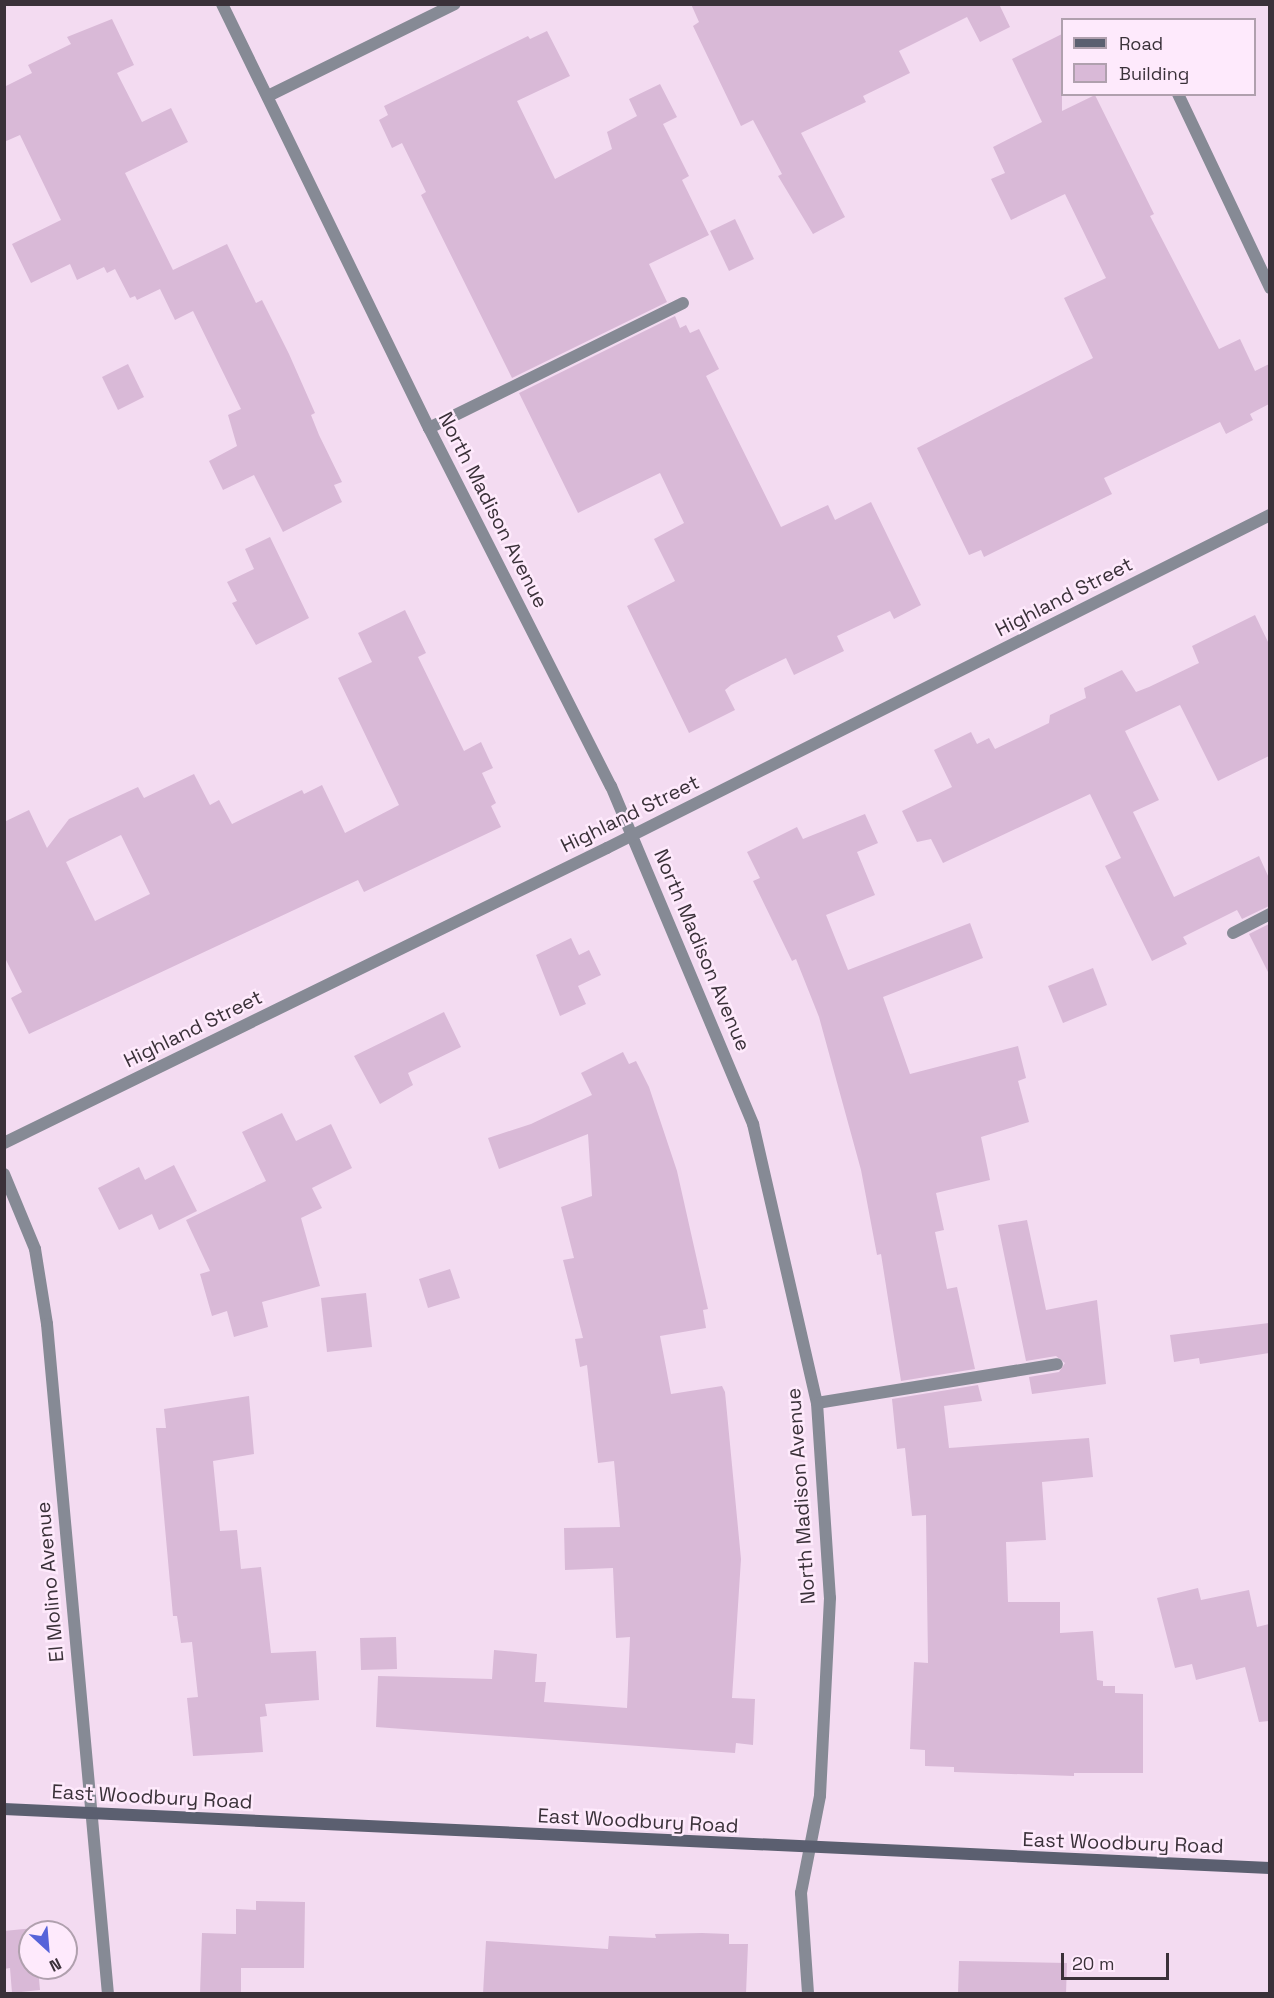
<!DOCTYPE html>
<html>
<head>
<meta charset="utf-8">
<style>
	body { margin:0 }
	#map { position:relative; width:1274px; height:1998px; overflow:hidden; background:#f3dbf1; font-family:"Space Grotesk",sans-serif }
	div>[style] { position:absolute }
	.building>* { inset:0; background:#d9b9d7 }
	.service>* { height:12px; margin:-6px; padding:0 6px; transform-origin:6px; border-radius:6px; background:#868a95 }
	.minor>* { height:12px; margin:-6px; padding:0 6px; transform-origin:6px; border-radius:6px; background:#868a95 }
	.tertiary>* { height:12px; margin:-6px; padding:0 6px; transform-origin:6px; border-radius:6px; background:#868a95 }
	.secondary>* { height:12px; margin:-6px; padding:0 6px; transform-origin:6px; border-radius:6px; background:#5b5f70 }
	span { translate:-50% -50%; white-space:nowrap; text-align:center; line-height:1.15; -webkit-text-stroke:5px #feeafc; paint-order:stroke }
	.street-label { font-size:20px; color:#3a3139 }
	.frame { position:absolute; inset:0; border:6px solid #3a3139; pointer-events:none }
	.legend { position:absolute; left:1061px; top:18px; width:195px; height:78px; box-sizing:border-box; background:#feeafc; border:2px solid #b0a0ae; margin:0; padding:8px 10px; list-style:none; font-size:18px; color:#3a3139 }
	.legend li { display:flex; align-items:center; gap:12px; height:30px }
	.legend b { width:30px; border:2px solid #b0a0ae }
	.north { position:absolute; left:18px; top:1920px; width:60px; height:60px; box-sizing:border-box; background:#feeafc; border:2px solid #b0a0ae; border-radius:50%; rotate:154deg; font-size:16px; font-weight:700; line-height:24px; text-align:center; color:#3a3139 }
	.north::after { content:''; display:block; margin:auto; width:21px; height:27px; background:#5663d9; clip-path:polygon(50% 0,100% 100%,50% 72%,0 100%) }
	.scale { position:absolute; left:1061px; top:1953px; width:108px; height:27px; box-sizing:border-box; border:3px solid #3a3139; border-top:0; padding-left:8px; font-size:18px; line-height:21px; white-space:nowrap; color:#3a3139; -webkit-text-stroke:4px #feeafc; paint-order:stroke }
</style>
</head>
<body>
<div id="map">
	<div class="building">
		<i style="clip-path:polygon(691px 4px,999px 4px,1010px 27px,980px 42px,967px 17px,899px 51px,910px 73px,863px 96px,866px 102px,801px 133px,845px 217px,813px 234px,778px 176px,782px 174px,753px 120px,741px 126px,693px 26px,699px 22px)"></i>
		<i style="clip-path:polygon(112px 19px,134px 65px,117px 73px,142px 122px,171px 108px,188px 142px,125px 173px,173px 270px,227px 244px,256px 303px,262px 300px,289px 354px,315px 413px,311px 415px,319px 435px,342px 482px,334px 485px,342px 502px,283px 532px,254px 475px,223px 490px,209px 461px,237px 446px,228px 415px,241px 409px,193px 311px,175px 320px,160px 289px,137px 300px,135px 296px,130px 298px,115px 269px,107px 273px,104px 267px,77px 280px,70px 264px,31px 283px,12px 244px,61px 220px,20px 135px,4px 142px,4px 87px,32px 73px,28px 65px,71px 44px,67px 37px)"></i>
		<i style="clip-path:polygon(547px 31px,570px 76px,517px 101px,555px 179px,612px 149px,607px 132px,637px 116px,629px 99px,660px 84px,677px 117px,663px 124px,689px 176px,682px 180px,709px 235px,649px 264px,667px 302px,512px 378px,421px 195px,426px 192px,402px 143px,392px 148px,379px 120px,388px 115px,384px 106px,528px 36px,530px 39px)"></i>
		<i style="clip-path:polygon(1062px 34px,1062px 111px,1095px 95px,1154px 214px,1150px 216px,1219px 349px,1240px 339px,1255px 371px,1269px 364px,1269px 404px,1250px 414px,1253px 420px,1226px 434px,1220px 422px,1104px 478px,1112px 494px,984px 557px,981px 550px,969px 555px,917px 448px,1093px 358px,1064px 298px,1106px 278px,1065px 194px,1011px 220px,991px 179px,1005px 173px,993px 147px,1042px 122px,1012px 59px)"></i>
		<i style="clip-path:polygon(735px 219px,754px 259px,729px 271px,710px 231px)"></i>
		<i style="clip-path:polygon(675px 316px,680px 328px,686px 325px,690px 333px,699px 329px,719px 369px,706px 376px,781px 527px,828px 505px,835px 520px,871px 502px,921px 605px,894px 619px,890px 611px,837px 636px,844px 651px,794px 675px,786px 658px,731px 685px,725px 690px,735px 710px,689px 733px,627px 606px,675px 581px,654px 539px,684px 523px,660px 473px,578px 513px,519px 393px)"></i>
		<i style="clip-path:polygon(128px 364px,144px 397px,118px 410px,102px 377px)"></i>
		<i style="clip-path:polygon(270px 537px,309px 618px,256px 645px,232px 603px,237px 601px,227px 582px,254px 569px,245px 549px)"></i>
		<i style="clip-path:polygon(evenodd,405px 610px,426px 653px,418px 657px,464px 751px,481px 742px,493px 768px,482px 773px,496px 803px,491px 806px,501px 827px,364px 892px,358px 880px,29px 1034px,11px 998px,22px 992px,4px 956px,4px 822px,29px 810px,47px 848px,69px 819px,138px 787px,144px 798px,194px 774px,210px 805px,219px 800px,232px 824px,302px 790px,304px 794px,322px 785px,345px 833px,399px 805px,338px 678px,372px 662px,358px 633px,405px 610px,121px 835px,150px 894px,95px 921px,66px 862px,121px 835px)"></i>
		<i style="clip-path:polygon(1255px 615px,1269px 644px,1269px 756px,1218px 781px,1180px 705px,1125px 731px,1159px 800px,1133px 812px,1174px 897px,1259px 856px,1269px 878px,1269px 906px,1242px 919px,1237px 910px,1183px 937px,1187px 944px,1152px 961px,1105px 866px,1121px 858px,1090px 794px,943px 863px,931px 839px,917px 842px,902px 811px,952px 787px,934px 750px,971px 732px,977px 744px,989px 738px,995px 749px,1049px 723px,1050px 715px,1086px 698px,1084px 688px,1122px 670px,1136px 692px,1149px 687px,1199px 663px,1192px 646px)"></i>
		<i style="clip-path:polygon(865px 814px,878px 843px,857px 852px,875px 895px,826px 915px,848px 970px,970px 923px,983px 958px,883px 997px,910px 1074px,1018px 1046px,1026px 1078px,1018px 1081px,1029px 1122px,981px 1137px,990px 1180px,936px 1193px,944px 1230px,935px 1232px,947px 1289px,957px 1287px,975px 1369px,901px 1381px,881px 1254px,877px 1255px,861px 1170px,819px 1017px,796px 959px,792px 961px,753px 881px,760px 878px,747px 852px,797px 827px,803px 839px)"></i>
		<i style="clip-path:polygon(1269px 924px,1269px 974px,1249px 934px)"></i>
		<i style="clip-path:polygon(571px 938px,579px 955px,589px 950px,601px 975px,578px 986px,586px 1004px,560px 1016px,536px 955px)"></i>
		<i style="clip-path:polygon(1093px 968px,1107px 1005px,1063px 1023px,1048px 986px)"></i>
		<i style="clip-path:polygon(444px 1012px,461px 1047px,408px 1073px,413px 1085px,380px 1104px,354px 1056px)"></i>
		<i style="clip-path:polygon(623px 1052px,629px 1064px,636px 1061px,649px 1087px,677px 1171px,708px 1309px,703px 1310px,706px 1328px,660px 1336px,671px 1394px,722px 1386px,725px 1392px,741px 1559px,732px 1698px,755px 1699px,753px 1745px,736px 1743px,735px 1753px,376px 1727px,378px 1676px,492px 1679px,494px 1650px,537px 1654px,535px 1682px,546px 1682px,544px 1702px,627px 1708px,630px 1637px,616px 1638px,613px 1568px,565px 1570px,564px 1528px,620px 1527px,614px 1461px,598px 1463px,587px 1365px,580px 1367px,575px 1339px,583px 1338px,563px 1260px,574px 1258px,561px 1207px,592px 1196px,588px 1134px,499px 1169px,488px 1138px,531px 1124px,592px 1095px,581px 1073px)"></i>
		<i style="clip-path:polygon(282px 1113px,296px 1141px,331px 1124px,352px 1168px,312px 1188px,322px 1208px,301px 1218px,320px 1286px,262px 1302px,268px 1327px,234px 1337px,227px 1311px,212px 1316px,200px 1274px,210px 1271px,186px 1220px,266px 1181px,242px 1132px)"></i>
		<i style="clip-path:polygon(174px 1165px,197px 1211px,159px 1230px,152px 1214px,119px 1230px,98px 1188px,139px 1167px,145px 1180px)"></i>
		<i style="clip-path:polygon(1027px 1220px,1046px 1310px,1097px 1300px,1106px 1384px,1032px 1394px,1029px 1377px,1059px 1372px,1065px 1363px,1056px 1356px,1026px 1361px,998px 1225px)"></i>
		<i style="clip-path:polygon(450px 1269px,460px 1298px,428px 1308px,419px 1279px)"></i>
		<i style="clip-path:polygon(366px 1293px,372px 1347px,327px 1352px,321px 1298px)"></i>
		<i style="clip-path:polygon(1269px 1323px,1269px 1353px,1200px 1364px,1199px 1358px,1174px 1362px,1170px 1335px)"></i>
		<i style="clip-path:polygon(978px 1385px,982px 1401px,944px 1406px,949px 1448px,1089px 1438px,1093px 1477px,1042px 1482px,1046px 1540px,1006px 1542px,1008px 1602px,1060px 1602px,1060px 1633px,1093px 1631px,1097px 1680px,1103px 1681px,1103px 1686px,1115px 1686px,1115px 1693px,1143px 1694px,1143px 1773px,1074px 1773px,1074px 1776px,954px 1772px,954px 1767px,925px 1766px,925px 1750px,910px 1749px,914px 1662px,928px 1663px,926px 1515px,912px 1516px,905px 1448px,897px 1449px,892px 1399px)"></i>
		<i style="clip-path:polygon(249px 1396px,254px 1454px,213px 1461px,220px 1531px,237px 1530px,241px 1569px,261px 1567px,271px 1653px,316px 1651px,319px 1700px,265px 1704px,267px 1716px,260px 1717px,263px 1752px,193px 1756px,187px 1698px,198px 1697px,192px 1642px,181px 1643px,177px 1616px,173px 1616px,156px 1428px,166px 1428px,164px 1409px)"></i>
		<i style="clip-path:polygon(1198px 1588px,1201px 1600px,1249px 1590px,1257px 1627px,1269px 1624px,1269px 1721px,1259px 1722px,1245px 1667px,1196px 1680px,1192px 1664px,1175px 1668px,1157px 1598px)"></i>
		<i style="clip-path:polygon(396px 1637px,397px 1669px,361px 1670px,360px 1638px)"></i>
		<i style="clip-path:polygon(256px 1901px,305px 1902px,304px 1968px,241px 1968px,241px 1994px,200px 1994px,202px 1933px,236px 1934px,236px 1909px,256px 1910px)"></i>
		<i style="clip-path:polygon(34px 1928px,34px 1932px,30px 1932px,30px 1968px,38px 1968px,40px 1990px,12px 1993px,10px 1968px,4px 1969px,4px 1931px)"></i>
		<i style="clip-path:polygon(702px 1933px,729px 1934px,729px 1944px,748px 1944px,746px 1994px,483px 1994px,486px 1941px,608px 1949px,609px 1936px,656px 1938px,655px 1934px)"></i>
		<i style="clip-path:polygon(959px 1961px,1067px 1963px,1066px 1994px,958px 1994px)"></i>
	</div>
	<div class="service">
		<i style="left:429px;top:428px;width:283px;rotate:-26.2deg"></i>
		<i style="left:1233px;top:933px;width:42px;rotate:-27.2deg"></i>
		<i style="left:817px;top:1403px;width:243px;rotate:-9.2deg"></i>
	</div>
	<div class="minor">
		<i style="left:222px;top:4px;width:472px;rotate:64deg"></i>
		<i style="left:429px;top:428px;width:402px;rotate:63.1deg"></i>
		<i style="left:611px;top:786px;width:367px;rotate:67.2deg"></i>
		<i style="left:753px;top:1124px;width:286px;rotate:77.1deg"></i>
		<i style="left:817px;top:1403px;width:195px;rotate:86.2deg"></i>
		<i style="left:830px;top:1598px;width:198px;rotate:92.9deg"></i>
		<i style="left:820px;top:1796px;width:99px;rotate:101.1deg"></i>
		<i style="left:801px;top:1893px;width:101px;rotate:86deg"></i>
		<i style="left:1178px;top:94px;width:215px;rotate:64.6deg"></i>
		<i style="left:268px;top:96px;width:208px;rotate:-26.2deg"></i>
		<i style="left:4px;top:1143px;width:671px;rotate:-26.07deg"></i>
		<i style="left:607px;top:848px;width:742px;rotate:-26.67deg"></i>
	</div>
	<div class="tertiary">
		<i style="left:4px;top:1174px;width:81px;rotate:67.5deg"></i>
		<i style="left:35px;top:1249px;width:76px;rotate:80.9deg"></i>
		<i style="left:47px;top:1324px;width:673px;rotate:84.8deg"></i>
	</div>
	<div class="secondary">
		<i style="left:4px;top:1809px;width:1267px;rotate:2.67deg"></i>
	</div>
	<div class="street-label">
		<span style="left:493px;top:510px;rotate:63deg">North Madison Avenue</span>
		<span style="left:1064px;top:597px;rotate:-27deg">Highland Street</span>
		<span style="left:630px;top:814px;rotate:-26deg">Highland Street</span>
		<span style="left:702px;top:950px;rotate:67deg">North Madison Avenue</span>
		<span style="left:193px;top:1029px;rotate:-26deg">Highland Street</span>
		<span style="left:801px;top:1496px;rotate:-94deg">North Madison Avenue</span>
		<span style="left:50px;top:1582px;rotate:-95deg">El Molino Avenue</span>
		<span style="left:152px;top:1797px;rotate:3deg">East Woodbury Road</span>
		<span style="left:638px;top:1821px;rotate:3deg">East Woodbury Road</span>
		<span style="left:1123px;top:1843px;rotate:2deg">East Woodbury Road</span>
	</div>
	<div class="frame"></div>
	<ul class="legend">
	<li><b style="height:8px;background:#5b5f70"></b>Road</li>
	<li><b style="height:16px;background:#d9b9d7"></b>Building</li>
	</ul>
	<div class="north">N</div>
	<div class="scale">20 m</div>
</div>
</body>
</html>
